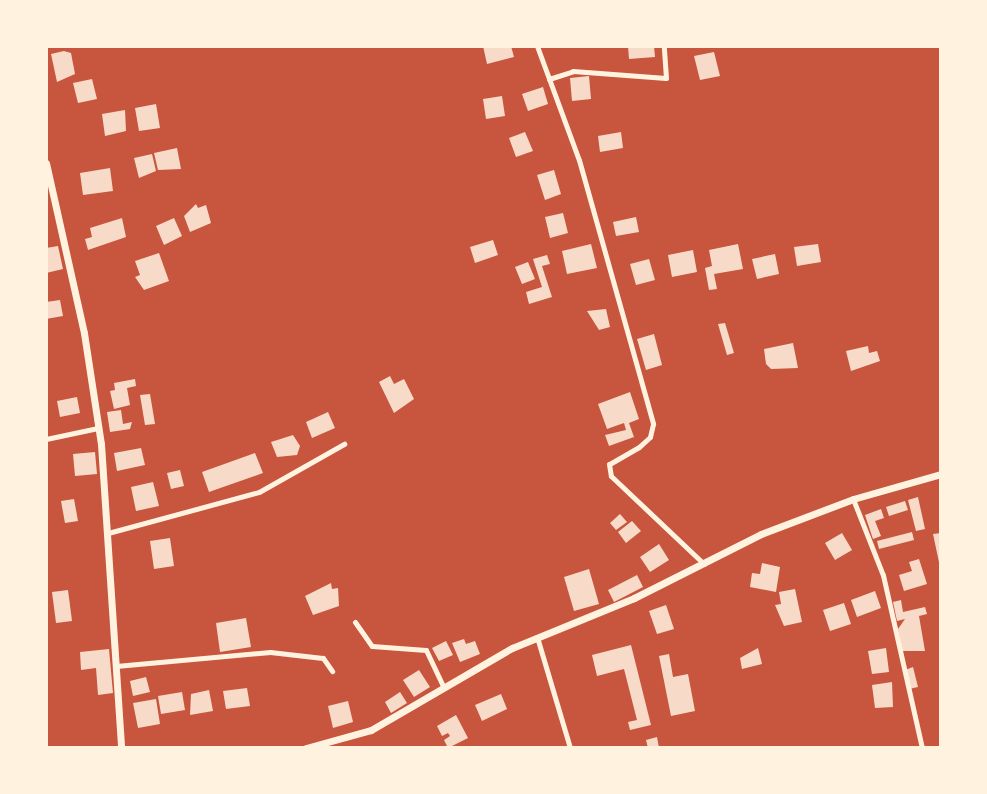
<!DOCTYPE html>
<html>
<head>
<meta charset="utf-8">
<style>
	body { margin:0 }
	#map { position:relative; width:987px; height:794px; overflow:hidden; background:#c8553d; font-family:Barlow,sans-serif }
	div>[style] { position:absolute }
	.building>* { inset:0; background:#f7dbc8 }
	.minor>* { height:5px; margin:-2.5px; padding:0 2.5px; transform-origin:2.5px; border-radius:2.5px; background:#fff3e0 }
	.tertiary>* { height:7px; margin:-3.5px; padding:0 3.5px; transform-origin:3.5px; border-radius:3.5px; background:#fff3e0 }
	span { translate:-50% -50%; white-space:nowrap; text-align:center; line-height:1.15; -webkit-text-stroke:4px #fff3e0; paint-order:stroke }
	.frame { position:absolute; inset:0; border:48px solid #fff3e0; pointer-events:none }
</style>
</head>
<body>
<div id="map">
	<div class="building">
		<i style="clip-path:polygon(483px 46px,511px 46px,514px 57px,487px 64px)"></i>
		<i style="clip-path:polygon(628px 46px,654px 46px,655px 57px,629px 59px)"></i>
		<i style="clip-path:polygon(64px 51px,71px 53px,75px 74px,57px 82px,51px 54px)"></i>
		<i style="clip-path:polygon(714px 52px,720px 76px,700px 80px,694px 56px)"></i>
		<i style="clip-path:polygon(589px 76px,591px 99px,572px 101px,570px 78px)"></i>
		<i style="clip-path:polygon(92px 79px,97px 99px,78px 103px,73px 83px)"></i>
		<i style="clip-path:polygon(543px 87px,548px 104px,528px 111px,522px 94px)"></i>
		<i style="clip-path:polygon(502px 96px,505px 116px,486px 119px,483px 99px)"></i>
		<i style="clip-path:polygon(156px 104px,160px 128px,139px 131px,135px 108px)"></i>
		<i style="clip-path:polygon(125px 110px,126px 131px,105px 136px,102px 114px)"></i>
		<i style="clip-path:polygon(525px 132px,533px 151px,516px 157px,509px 138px)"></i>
		<i style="clip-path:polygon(621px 132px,623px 148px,600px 152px,598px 136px)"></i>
		<i style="clip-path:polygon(177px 148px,181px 169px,158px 170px,154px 153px)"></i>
		<i style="clip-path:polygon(152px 154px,156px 171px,139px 178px,134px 158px)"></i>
		<i style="clip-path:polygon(110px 168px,113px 191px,83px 195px,80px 173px)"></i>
		<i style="clip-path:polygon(554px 170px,561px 194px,545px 200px,537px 175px)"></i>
		<i style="clip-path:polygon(196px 204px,198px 208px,206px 205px,211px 223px,190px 232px,184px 216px)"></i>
		<i style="clip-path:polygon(563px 213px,568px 233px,550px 238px,545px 217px)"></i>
		<i style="clip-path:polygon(636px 217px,639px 232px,616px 236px,613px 222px)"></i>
		<i style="clip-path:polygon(122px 218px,126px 237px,88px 250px,85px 239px,92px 237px,90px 228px)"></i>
		<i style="clip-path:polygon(174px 218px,182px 236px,164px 245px,156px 226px)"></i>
		<i style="clip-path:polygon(493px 240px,498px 255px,475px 263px,470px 247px)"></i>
		<i style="clip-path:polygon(591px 244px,597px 268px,567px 274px,562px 251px)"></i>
		<i style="clip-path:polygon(738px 244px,743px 269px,714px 274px,717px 289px,709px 290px,705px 268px,712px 266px,709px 250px)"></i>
		<i style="clip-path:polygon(818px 244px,821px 262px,797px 266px,794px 247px)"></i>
		<i style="clip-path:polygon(58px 246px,63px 269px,46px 273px,46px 248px)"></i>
		<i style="clip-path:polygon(693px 250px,697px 272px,672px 277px,668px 255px)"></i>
		<i style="clip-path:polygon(159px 253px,169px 281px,144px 290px,135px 277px,140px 275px,135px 261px)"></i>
		<i style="clip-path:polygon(775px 254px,779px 274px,757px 279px,752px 259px)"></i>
		<i style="clip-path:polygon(547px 255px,550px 264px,542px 266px,552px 297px,529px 304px,526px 292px,542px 287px,533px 259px)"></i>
		<i style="clip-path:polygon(649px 259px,655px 280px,636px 285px,630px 264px)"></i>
		<i style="clip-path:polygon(528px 262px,535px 279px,522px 284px,515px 267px)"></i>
		<i style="clip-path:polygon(60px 300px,63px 316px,46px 319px,46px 302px)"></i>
		<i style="clip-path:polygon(606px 309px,610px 327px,599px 330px,587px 311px)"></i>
		<i style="clip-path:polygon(725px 323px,734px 353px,727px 355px,718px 324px)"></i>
		<i style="clip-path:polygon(654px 334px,662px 365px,646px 370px,637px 339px)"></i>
		<i style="clip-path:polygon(793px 343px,798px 368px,771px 369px,766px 364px,764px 349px)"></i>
		<i style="clip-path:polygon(868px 346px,869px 353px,877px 351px,880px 361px,851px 371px,846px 351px)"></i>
		<i style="clip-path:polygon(390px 376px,394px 384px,404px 379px,414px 399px,394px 413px,379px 382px)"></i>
		<i style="clip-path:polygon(135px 379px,136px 386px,127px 388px,130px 405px,114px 409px,110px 391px,115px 390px,114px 383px)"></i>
		<i style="clip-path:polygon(630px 392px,639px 419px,629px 423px,634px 437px,609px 446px,605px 435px,626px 430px,624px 423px,607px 429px,598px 404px)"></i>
		<i style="clip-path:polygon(150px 394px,155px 424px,145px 425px,140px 395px)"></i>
		<i style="clip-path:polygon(77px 397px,80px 413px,60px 417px,57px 401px)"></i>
		<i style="clip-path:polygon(121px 410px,123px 424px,132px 422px,130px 429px,110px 432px,107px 412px)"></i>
		<i style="clip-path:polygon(328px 412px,335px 428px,312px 438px,306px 422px)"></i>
		<i style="clip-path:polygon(293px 435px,300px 446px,297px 455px,277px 457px,271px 442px)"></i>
		<i style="clip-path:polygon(141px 448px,145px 465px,117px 471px,114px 453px)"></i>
		<i style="clip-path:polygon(95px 452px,97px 474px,75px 476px,73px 454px)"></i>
		<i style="clip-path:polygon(255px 453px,263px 473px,209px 492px,202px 472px)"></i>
		<i style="clip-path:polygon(180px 470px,184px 486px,171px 489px,167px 473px)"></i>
		<i style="clip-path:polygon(153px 482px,159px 506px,136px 511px,131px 487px)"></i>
		<i style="clip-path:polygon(918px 497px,925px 529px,916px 531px,908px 500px)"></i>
		<i style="clip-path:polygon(74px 499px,78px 521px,65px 523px,61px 501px)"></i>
		<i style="clip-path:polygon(905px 501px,908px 510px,889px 516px,886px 507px)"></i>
		<i style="clip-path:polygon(881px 509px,884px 518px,875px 521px,881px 536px,873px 539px,865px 515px)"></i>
		<i style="clip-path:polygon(620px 514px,627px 522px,616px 530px,610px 523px)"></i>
		<i style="clip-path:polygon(632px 521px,641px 531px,626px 543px,618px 532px)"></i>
		<i style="clip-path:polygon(912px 532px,914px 540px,879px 549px,877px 541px)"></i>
		<i style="clip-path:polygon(842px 533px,852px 550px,835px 560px,825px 543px)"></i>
		<i style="clip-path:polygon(941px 533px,941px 567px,940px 567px,933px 534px)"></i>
		<i style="clip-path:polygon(170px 538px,174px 566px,154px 569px,150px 541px)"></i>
		<i style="clip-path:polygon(659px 544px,669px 560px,650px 572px,640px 557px)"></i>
		<i style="clip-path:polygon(919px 559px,927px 584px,904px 591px,899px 575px,912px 571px,909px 562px)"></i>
		<i style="clip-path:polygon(762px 563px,780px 567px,776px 592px,750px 587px,752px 573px,760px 574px)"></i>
		<i style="clip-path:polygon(589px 569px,599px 604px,574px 611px,564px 577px)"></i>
		<i style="clip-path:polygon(637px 575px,643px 587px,614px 602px,608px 590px)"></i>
		<i style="clip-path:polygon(331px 583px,332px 589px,338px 588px,339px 606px,313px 615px,305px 596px)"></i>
		<i style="clip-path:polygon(795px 589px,802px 622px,784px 626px,775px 605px,781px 604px,779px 592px)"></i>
		<i style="clip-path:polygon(68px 590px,72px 621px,56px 623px,52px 592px)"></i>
		<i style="clip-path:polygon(875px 591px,881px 608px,857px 617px,851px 600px)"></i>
		<i style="clip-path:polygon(901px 600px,903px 612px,925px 607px,927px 614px,919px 616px,925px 651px,902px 651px,898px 629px,905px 619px,897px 621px,893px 602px)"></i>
		<i style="clip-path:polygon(844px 603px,851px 624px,830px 631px,823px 610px)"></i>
		<i style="clip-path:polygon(666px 605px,674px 629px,657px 634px,649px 611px)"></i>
		<i style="clip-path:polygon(246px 618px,251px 647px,220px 652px,216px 623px)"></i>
		<i style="clip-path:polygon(464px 639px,466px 644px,475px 641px,480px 654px,460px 662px,452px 643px)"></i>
		<i style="clip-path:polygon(446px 641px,453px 655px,439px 661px,432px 648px)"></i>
		<i style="clip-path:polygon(631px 645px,651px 725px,630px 730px,628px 722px,637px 720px,624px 669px,597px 676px,592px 655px)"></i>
		<i style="clip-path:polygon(758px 648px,762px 664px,742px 669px,740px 658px)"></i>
		<i style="clip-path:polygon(886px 648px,889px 672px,872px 674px,868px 651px)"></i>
		<i style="clip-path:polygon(109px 649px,113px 693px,98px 695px,96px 668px,81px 670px,80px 652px)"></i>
		<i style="clip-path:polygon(669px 654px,673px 677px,688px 674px,695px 711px,671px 716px,659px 656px)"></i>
		<i style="clip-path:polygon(913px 667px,918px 687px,909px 689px,905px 670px)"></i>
		<i style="clip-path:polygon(419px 670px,430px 687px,414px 697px,403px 680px)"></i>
		<i style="clip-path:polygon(146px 677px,150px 692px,133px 696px,130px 681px)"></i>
		<i style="clip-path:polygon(892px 682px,893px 707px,875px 708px,872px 685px)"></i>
		<i style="clip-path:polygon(247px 688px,250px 706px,226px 709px,223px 691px)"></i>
		<i style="clip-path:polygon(209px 690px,213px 711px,190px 715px,191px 694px)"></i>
		<i style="clip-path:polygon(182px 692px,185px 710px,161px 714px,158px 696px)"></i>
		<i style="clip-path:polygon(400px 692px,407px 703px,391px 713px,385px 702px)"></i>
		<i style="clip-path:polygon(501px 694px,507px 709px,482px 721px,475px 705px)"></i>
		<i style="clip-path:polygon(156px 699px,160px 724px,138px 728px,133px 703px)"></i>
		<i style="clip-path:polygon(348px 701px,353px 722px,333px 728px,328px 706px)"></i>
		<i style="clip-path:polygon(456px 715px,468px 738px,448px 748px,444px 740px,450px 736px,448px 733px,442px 736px,437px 726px)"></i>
		<i style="clip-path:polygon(657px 737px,659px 748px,648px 748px,646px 740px)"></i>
	</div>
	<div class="minor">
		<i style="left:537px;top:46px;width:121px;rotate:69.8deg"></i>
		<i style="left:579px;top:160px;width:274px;rotate:74.3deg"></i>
		<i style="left:653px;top:424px;width:13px;rotate:103deg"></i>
		<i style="left:650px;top:437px;width:15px;rotate:138deg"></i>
		<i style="left:639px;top:447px;width:34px;rotate:150deg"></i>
		<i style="left:609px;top:464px;width:12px;rotate:81deg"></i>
		<i style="left:611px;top:476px;width:128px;rotate:43.4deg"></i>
		<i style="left:549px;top:79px;width:25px;rotate:-18deg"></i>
		<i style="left:573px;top:71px;width:93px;rotate:4.3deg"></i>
		<i style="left:666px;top:78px;width:32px;rotate:-94deg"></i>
		<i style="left:46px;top:439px;width:53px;rotate:-11.9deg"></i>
		<i style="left:853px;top:499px;width:82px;rotate:68.5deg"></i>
		<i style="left:883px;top:575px;width:177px;rotate:77.3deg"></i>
		<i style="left:108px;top:533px;width:156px;rotate:-15.2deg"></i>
		<i style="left:259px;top:492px;width:98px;rotate:-29.5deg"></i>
		<i style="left:355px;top:622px;width:29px;rotate:55deg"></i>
		<i style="left:372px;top:646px;width:54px;rotate:4.2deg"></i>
		<i style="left:426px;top:650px;width:42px;rotate:64.7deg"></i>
		<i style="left:537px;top:637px;width:116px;rotate:73.4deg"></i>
		<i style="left:116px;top:666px;width:155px;rotate:-5.2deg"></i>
		<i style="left:270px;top:652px;width:53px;rotate:6.5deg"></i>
		<i style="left:323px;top:658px;width:16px;rotate:55deg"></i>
	</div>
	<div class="tertiary">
		<i style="left:46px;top:163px;width:174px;rotate:77.4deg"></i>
		<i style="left:84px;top:333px;width:112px;rotate:81.3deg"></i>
		<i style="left:101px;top:444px;width:305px;rotate:86.2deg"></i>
		<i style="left:306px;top:748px;width:67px;rotate:-15.5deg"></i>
		<i style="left:371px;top:730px;width:163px;rotate:-30.2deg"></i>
		<i style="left:512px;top:648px;width:132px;rotate:-22.3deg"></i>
		<i style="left:634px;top:598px;width:142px;rotate:-26.7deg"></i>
		<i style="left:761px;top:534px;width:98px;rotate:-20.8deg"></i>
		<i style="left:853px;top:499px;width:91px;rotate:-15.9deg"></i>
	</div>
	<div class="frame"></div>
</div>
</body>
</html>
